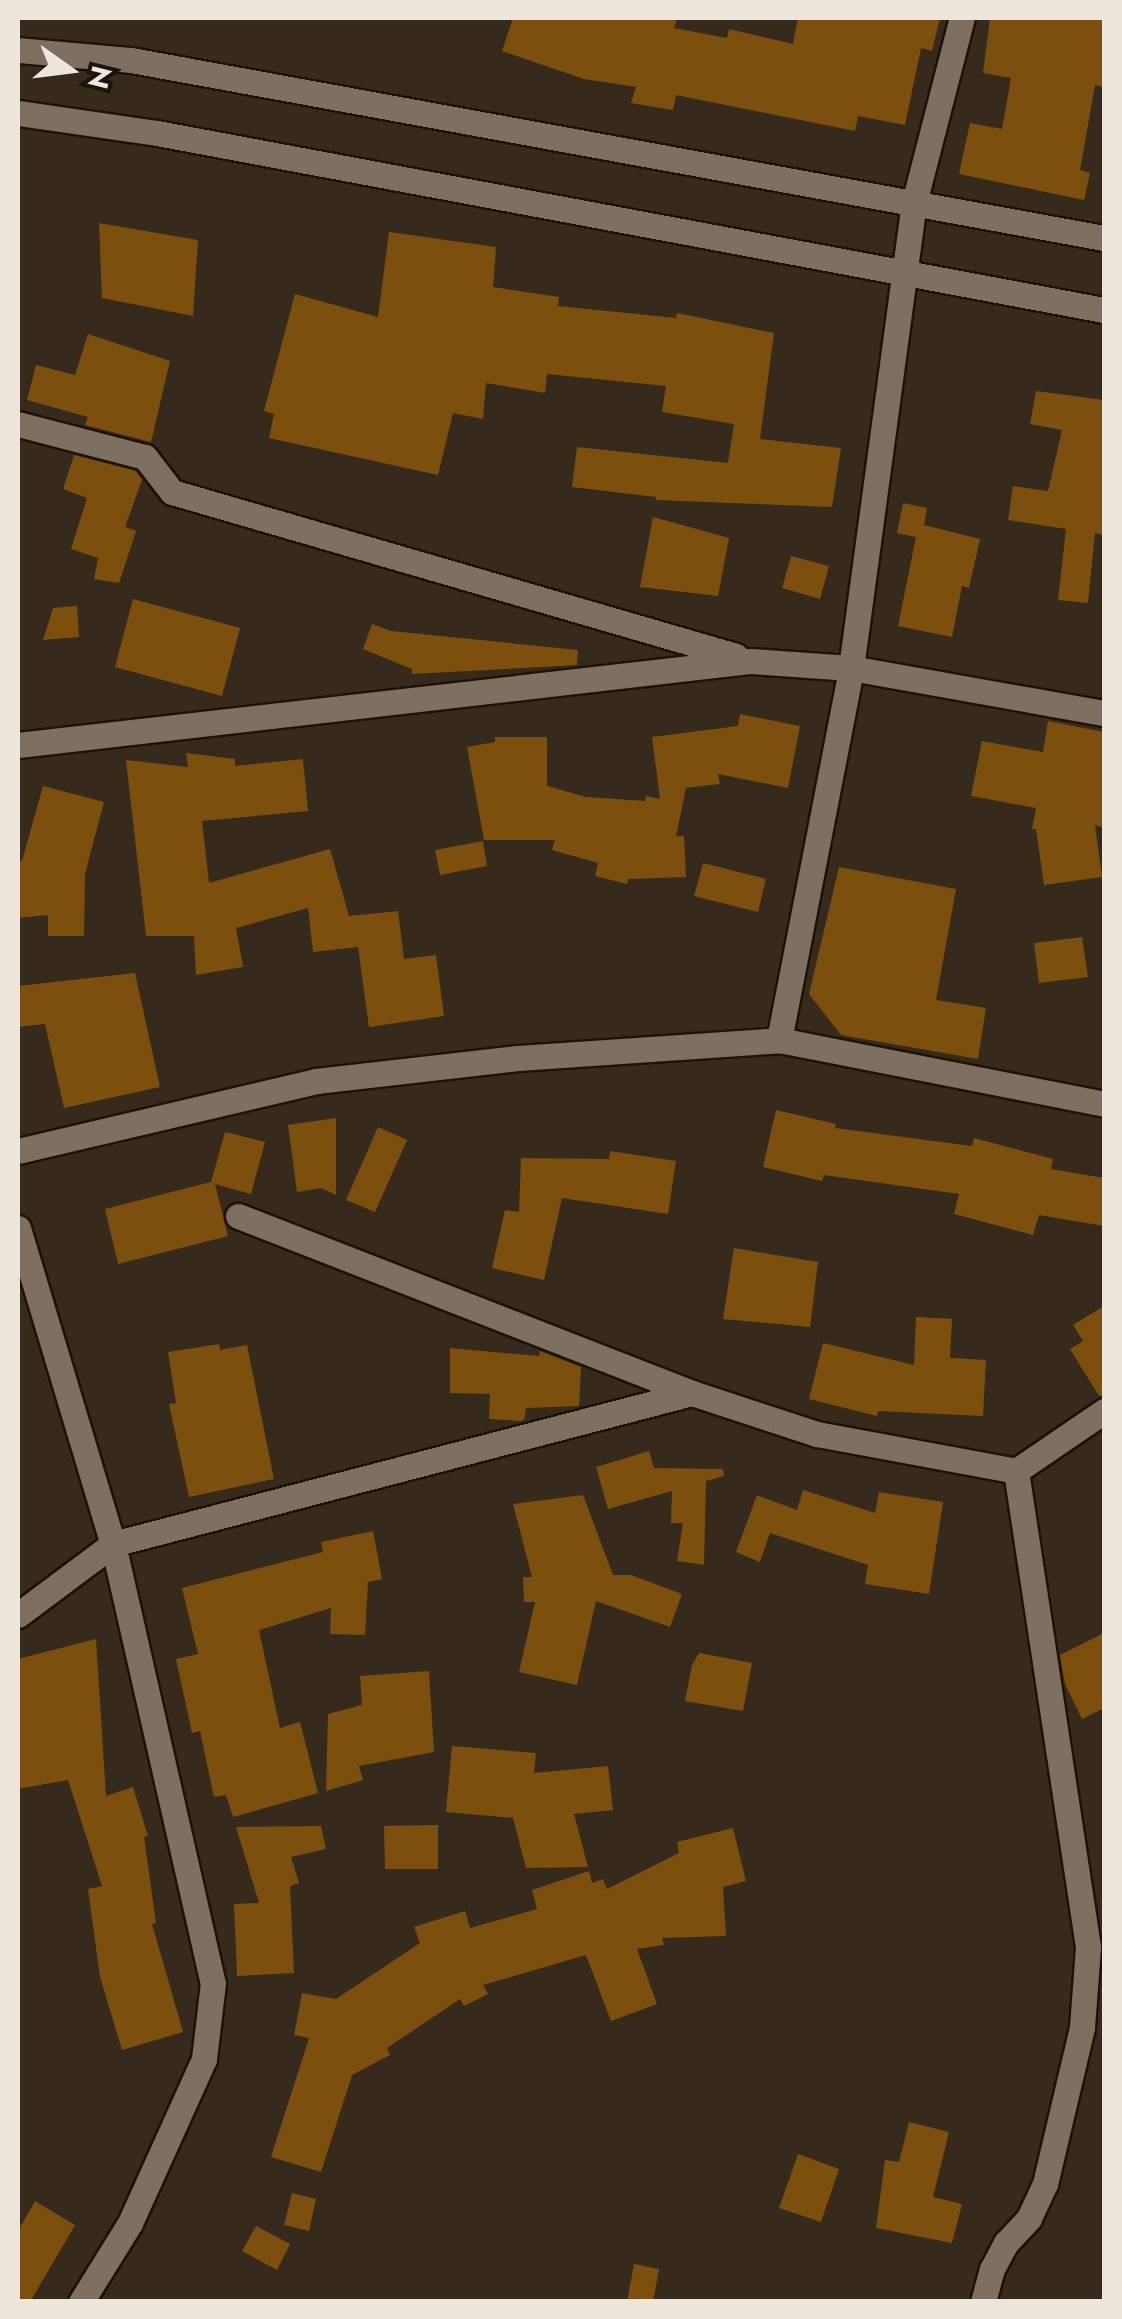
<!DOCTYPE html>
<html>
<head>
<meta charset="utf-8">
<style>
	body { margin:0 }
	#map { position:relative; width:1122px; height:2319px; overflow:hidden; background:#362a1c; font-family:Jost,sans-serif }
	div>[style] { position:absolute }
	.building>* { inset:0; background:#7d4f0e }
	.roads { filter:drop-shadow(2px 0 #1e1206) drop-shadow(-2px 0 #1e1206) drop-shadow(0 2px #1e1206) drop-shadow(0 -2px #1e1206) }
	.minor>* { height:25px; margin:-12.5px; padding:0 12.5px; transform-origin:12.5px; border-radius:12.5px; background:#7e7060 }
	.secondary>* { height:25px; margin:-12.5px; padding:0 12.5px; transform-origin:12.5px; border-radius:12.5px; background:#7e7060 }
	span { translate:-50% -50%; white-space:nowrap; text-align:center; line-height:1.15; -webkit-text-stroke:9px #19140e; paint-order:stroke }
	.frame { position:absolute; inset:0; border:20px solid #eee5dd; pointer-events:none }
	.north { position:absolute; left:20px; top:20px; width:100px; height:100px; -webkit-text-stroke:8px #19140e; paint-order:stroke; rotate:104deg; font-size:28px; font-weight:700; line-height:40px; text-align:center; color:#eee5dd }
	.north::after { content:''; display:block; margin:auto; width:35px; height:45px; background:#eee5dd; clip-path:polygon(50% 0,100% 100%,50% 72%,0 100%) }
</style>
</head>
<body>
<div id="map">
	<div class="building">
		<i style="clip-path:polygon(513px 18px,677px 18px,674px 28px,727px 38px,729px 29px,793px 44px,798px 18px,940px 18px,932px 51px,921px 48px,905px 125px,858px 116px,855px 131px,676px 95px,673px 110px,631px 103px,636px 87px,584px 79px,502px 51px)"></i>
		<i style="clip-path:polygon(990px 18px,1104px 18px,1104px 87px,1095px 85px,1080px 170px,1090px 173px,1084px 200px,959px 174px,970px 123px,1002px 129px,1011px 78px,983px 73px)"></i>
		<i style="clip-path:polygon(99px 223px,198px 240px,193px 316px,102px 298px)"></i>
		<i style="clip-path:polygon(389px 232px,496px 247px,493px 287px,559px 297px,558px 306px,676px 318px,677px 313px,774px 333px,760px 439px,841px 448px,832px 507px,656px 500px,656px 497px,572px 487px,577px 447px,728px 463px,734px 424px,662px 412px,666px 386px,547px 374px,545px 393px,486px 383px,483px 419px,453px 413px,438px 475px,269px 438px,274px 414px,264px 411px,295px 294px,378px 317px)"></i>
		<i style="clip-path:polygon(88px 334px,170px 361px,151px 442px,85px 425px,88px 417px,27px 400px,36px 365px,75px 375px)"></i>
		<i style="clip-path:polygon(1036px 391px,1104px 400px,1104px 535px,1095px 533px,1088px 603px,1058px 600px,1066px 529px,1008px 520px,1013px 486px,1048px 491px,1062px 430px,1030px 424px)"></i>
		<i style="clip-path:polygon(74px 455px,136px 471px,142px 480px,125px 527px,136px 531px,119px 583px,94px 579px,98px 558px,71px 549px,87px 498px,63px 489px)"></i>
		<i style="clip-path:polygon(903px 503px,927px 508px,924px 525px,980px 539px,969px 588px,962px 586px,952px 637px,898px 626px,916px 537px,897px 533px)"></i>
		<i style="clip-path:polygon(653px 517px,729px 538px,718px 596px,640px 587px)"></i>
		<i style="clip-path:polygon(791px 556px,829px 566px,820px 599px,782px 588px)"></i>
		<i style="clip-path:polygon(133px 599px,240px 628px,222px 696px,115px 667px)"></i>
		<i style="clip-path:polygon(77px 606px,79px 637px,43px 640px,53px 608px)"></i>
		<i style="clip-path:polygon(372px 624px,391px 631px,578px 650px,577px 665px,412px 674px,412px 669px,363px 649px)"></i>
		<i style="clip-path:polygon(740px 714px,800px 726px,788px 788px,718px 774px,720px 784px,686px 788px,676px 836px,684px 836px,686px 877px,628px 879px,627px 884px,595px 876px,598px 863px,552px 850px,555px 840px,484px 840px,467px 747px,495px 742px,495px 737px,547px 737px,547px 786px,586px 797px,645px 801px,646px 796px,660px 799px,652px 737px,738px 726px)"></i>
		<i style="clip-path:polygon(1048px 721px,1104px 732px,1104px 828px,1095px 825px,1102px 877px,1044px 885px,1036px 829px,1032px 829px,1036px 808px,971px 796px,982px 741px,1043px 752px)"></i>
		<i style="clip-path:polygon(186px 753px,235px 759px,235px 766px,303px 759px,308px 811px,202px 821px,209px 883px,330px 849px,349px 916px,398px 911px,404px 959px,436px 955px,444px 1016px,369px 1027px,358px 947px,313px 952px,308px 908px,236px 928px,243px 967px,196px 975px,194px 936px,146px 936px,126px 760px,188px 767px)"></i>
		<i style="clip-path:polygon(43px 786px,104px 802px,85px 874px,84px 936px,48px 936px,48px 915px,18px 918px,18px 861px,22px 861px)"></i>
		<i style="clip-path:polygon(483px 841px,487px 866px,440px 875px,435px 850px)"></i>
		<i style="clip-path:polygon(703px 863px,766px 879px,758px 912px,694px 896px)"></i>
		<i style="clip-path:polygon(839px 867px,956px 889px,936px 1000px,986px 1008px,978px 1059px,841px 1035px,809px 994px)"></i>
		<i style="clip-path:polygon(1082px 937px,1088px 977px,1039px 983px,1034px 943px)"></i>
		<i style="clip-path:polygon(135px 973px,160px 1087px,64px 1108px,45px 1024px,18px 1027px,18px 986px)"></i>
		<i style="clip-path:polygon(776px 1110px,836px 1124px,835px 1128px,972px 1146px,974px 1138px,1053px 1159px,1051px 1169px,1104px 1178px,1104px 1226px,1039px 1215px,1033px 1235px,954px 1214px,959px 1194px,824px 1175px,822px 1181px,763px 1167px)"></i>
		<i style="clip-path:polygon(336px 1118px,336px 1195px,321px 1188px,297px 1192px,288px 1125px)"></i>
		<i style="clip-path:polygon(378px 1127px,407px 1140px,375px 1212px,346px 1200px)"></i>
		<i style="clip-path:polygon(225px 1132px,265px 1142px,251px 1194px,215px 1184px,228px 1236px,118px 1264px,105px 1209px,211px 1182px)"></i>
		<i style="clip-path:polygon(610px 1151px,676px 1161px,668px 1214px,562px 1198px,544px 1280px,492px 1268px,505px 1210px,519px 1212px,521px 1158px,609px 1159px)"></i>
		<i style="clip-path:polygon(734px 1248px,818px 1262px,810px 1327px,723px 1319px)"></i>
		<i style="clip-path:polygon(1104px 1306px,1104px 1395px,1099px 1396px,1070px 1349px,1083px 1341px,1073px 1325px)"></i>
		<i style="clip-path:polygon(916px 1317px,952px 1319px,950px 1358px,986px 1360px,983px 1416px,878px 1411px,877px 1416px,809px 1399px,823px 1343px,914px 1365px)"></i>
		<i style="clip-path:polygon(219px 1344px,220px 1350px,247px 1345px,274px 1479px,189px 1497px,169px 1404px,176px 1403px,168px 1352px)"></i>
		<i style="clip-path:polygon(450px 1348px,539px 1356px,540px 1351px,581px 1367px,579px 1406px,526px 1408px,524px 1420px,520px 1421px,489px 1419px,490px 1394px,450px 1393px)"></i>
		<i style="clip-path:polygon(649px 1451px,654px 1468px,723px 1469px,724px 1476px,706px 1481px,704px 1565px,677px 1561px,683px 1523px,671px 1523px,672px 1491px,608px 1509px,596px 1467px)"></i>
		<i style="clip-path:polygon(803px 1490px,875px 1513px,879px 1492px,943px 1502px,929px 1594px,865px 1584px,868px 1565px,770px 1533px,760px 1562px,736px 1552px,757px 1495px,797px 1510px)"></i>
		<i style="clip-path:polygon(583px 1495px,613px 1575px,631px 1575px,682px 1594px,670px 1627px,596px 1601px,577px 1685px,519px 1672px,535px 1602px,524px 1602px,523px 1577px,532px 1577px,513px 1504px)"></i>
		<i style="clip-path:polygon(373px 1531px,382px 1579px,368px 1582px,365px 1635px,330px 1634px,331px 1608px,259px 1630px,280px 1728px,300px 1722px,318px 1793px,233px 1817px,226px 1795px,214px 1797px,200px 1731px,192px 1733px,176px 1659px,198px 1654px,182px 1588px,323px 1552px,321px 1542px)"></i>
		<i style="clip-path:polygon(1104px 1633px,1104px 1708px,1082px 1719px,1065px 1684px,1060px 1655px)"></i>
		<i style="clip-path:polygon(96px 1639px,106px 1796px,133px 1787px,148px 1836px,144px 1837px,156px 1923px,152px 1924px,183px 2032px,122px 2050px,100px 1977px,88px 1889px,102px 1886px,68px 1780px,18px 1789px,18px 1659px)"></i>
		<i style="clip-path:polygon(699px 1653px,752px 1663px,743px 1711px,685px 1701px,692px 1665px)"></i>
		<i style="clip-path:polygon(429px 1671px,434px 1752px,359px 1766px,363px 1780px,326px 1791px,328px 1714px,362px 1705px,360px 1676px)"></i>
		<i style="clip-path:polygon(452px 1746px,536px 1753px,534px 1773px,608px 1766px,613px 1810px,574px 1814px,588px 1867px,526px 1868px,513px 1818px,446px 1812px)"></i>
		<i style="clip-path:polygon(438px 1825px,438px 1869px,385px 1869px,384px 1826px)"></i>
		<i style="clip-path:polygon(321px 1826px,326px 1849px,291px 1857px,299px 1883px,290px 1886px,294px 1973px,237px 1976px,234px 1904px,259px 1903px,236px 1827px)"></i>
		<i style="clip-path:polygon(733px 1828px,746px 1881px,723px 1887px,726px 1936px,662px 1938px,664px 1945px,637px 1949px,657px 2004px,611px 2021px,586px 1955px,483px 1985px,488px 1994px,464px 2006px,460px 1999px,387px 2048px,390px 2055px,352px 2075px,321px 2172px,271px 2157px,309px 2038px,294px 2035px,302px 1993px,336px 1999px,420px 1943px,414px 1927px,465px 1911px,470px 1928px,537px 1909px,532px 1890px,589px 1871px,592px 1883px,603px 1879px,607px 1889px,679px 1853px,677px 1842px)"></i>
		<i style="clip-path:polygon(909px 2122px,949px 2132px,933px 2197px,962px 2204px,952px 2243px,876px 2228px,885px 2160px,899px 2162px)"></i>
		<i style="clip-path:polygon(798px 2154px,839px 2169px,821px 2222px,779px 2208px)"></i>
		<i style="clip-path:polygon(292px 2193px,316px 2199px,309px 2231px,284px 2225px)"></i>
		<i style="clip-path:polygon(35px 2201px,75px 2225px,30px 2302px,18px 2302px,18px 2231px)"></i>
		<i style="clip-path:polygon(256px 2226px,290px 2244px,277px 2270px,242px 2251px)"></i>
		<i style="clip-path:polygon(634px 2264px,659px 2269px,653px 2302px,627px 2302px)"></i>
	</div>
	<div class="roads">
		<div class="minor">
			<i style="left:18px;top:424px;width:131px;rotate:14.6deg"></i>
			<i style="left:145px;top:457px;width:44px;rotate:52.4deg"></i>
			<i style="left:172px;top:492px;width:587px;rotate:16.21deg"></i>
			<i style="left:18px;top:745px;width:738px;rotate:-6.54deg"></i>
			<i style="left:751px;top:661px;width:100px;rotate:4deg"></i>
			<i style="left:851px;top:668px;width:257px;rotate:10.1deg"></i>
			<i style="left:779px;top:1040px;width:379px;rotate:-79deg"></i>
			<i style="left:851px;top:668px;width:469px;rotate:-82.3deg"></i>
			<i style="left:914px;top:203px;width:191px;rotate:-75.5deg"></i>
			<i style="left:18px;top:1151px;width:306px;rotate:-13.2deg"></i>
			<i style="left:316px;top:1081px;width:203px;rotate:-6.5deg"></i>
			<i style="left:518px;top:1058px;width:262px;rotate:-3.9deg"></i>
			<i style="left:779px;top:1040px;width:331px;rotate:11.1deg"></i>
			<i style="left:238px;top:1216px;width:487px;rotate:21.3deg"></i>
			<i style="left:692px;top:1393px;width:132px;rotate:18.2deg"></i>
			<i style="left:817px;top:1434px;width:202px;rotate:10.5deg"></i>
			<i style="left:1016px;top:1471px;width:107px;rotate:-34.3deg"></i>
			<i style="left:18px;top:1228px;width:330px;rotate:73.3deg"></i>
			<i style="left:113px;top:1544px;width:450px;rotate:77.2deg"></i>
			<i style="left:213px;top:1983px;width:77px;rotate:96.8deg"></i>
			<i style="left:204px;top:2059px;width:180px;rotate:114.3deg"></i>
			<i style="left:130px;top:2223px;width:93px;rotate:121.8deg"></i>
			<i style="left:18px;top:1615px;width:119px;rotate:-36.8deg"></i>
			<i style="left:113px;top:1544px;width:598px;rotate:-14.62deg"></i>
			<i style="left:983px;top:2302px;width:34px;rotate:-75deg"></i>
			<i style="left:992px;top:2269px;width:30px;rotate:-62deg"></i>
			<i style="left:1006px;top:2243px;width:34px;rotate:-47deg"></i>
			<i style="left:1029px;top:2218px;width:38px;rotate:-65deg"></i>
			<i style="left:1045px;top:2184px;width:161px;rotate:-76.7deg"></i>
			<i style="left:1082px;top:2027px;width:80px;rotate:-85.7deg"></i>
			<i style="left:1088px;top:1947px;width:481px;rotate:-98.6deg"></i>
		</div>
		<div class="secondary">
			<i style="left:18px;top:50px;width:113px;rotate:5.1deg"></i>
			<i style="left:131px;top:60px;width:989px;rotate:10.37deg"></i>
			<i style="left:18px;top:113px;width:140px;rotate:8.2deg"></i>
			<i style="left:157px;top:133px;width:963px;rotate:10.59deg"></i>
		</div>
	</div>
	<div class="frame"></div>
	<div class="north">N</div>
</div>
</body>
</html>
